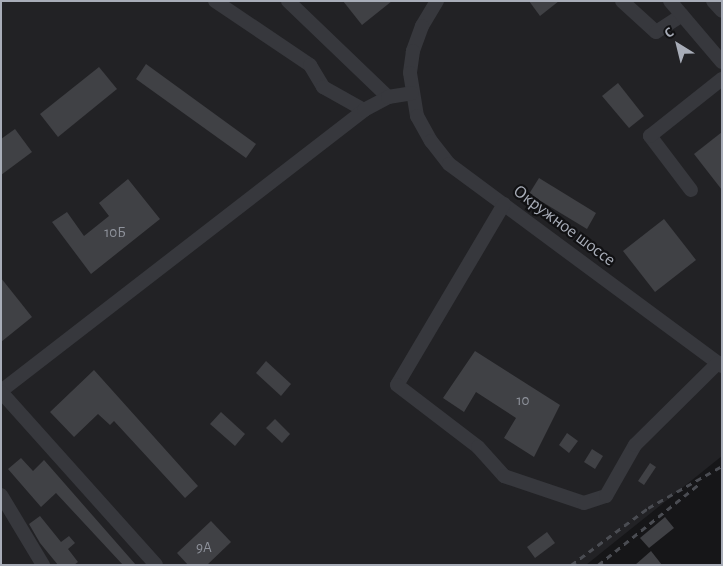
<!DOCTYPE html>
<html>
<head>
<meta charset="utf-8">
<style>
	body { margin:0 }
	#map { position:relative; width:723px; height:566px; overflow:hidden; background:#161618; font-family:"Alegreya Sans",sans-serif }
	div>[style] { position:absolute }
	.built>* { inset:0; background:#222225 }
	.building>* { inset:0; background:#404145 }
	.minor>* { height:14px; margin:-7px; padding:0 7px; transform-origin:7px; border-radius:7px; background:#37383d }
	.rail>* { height:2.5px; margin-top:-1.25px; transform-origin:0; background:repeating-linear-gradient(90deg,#4a4c52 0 6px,transparent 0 11px) }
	span { translate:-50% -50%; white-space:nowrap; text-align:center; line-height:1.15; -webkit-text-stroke:4.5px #111113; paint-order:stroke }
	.number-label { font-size:15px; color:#8e929b }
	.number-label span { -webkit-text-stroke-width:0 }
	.street-label { font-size:18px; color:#a8adb8 }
	.frame { position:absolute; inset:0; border:2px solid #a8adb8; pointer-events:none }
	.north { position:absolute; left:653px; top:20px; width:50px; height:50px; -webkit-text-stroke:4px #111113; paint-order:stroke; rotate:324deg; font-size:14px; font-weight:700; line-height:20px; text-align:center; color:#a8adb8 }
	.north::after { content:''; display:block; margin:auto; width:18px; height:22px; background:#a8adb8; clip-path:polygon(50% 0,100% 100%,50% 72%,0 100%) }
</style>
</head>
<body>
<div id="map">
	<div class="built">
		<i style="clip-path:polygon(1px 1px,722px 1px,722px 456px,586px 565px,1px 565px)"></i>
	</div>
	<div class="building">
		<i style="clip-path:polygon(343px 1px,392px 1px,362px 25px)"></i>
		<i style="clip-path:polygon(529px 1px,559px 1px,540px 16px)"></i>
		<i style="clip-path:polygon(146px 64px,256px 144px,246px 158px,136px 79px)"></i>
		<i style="clip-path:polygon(99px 67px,117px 89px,58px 137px,40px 114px)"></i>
		<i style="clip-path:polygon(618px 83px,644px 116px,629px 128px,602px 96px)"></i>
		<i style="clip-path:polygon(15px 129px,32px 152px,1px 175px,1px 139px)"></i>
		<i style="clip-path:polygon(722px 132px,722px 190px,694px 154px)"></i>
		<i style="clip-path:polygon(539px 178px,596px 213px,587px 229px,529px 194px)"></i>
		<i style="clip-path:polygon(128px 179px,160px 219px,91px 274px,52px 222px,67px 212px,84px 236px,109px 216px,99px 203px)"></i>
		<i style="clip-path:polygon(664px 219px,696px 260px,655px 292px,623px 251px)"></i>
		<i style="clip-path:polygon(1px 278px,32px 317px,1px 342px)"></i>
		<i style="clip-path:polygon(475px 351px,560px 405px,534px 457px,504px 438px,516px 418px,476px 392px,464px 412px,443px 398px)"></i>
		<i style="clip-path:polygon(266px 361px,291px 384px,281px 396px,256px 373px)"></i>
		<i style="clip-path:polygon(94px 370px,198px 486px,185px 498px,114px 421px,110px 425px,98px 414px,74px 437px,50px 412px)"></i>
		<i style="clip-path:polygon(221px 412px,245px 434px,235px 446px,210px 424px)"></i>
		<i style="clip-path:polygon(275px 419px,290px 434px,282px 443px,266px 428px)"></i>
		<i style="clip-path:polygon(567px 433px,578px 441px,569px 453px,559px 445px)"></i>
		<i style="clip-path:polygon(592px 449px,603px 456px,595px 469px,584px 462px)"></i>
		<i style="clip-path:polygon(21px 458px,33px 471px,44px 460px,136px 565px,123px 565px,56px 493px,41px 507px,8px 469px)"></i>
		<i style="clip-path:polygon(650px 463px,656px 467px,644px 485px,638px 481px)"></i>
		<i style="clip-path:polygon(40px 516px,61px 542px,69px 536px,75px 543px,68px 549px,78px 562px,74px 565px,58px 565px,40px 543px,29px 524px)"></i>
		<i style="clip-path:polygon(665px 517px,674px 528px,649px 548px,640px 538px)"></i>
		<i style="clip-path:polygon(211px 521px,231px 542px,207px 565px,188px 565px,177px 553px)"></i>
		<i style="clip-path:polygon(547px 532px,555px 543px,535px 558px,527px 547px)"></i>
		<i style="clip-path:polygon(651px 551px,662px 565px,635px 565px)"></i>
	</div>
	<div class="minor">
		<i style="left:215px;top:1px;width:115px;rotate:34deg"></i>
		<i style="left:310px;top:65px;width:26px;rotate:59deg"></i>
		<i style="left:323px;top:87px;width:47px;rotate:29.3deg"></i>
		<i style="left:288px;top:1px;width:139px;rotate:43.8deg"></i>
		<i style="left:437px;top:1px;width:29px;rotate:121deg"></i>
		<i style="left:422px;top:26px;width:27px;rotate:110deg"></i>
		<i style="left:413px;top:51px;width:22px;rotate:98deg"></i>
		<i style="left:410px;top:73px;width:44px;rotate:80.8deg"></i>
		<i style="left:417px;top:116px;width:29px;rotate:61deg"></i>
		<i style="left:431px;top:141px;width:29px;rotate:52deg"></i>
		<i style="left:449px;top:164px;width:340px;rotate:36.5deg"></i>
		<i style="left:622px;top:1px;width:46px;rotate:42.4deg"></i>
		<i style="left:656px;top:32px;width:31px;rotate:-33deg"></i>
		<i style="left:670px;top:1px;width:80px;rotate:49.6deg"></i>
		<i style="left:713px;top:1px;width:13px;rotate:48deg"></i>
		<i style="left:691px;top:190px;width:68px;rotate:-127.2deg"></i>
		<i style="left:650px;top:136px;width:92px;rotate:-38.4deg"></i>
		<i style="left:504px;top:204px;width:210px;rotate:120.6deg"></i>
		<i style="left:397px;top:385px;width:102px;rotate:37.4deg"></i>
		<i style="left:478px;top:447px;width:39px;rotate:48deg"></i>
		<i style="left:504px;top:476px;width:84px;rotate:18.6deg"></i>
		<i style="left:584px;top:503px;width:23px;rotate:-18deg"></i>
		<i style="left:606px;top:496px;width:59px;rotate:-60.4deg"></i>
		<i style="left:635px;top:445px;width:117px;rotate:-44.7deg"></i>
		<i style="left:1px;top:391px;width:459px;rotate:-37.7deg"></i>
		<i style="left:364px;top:110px;width:27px;rotate:-28deg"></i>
		<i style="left:388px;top:97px;width:24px;rotate:-9deg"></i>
		<i style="left:1px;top:392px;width:232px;rotate:48.1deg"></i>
		<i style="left:1px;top:495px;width:82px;rotate:59deg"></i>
	</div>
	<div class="rail">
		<i style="left:571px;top:565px;width:96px;rotate:-36.5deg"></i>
		<i style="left:648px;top:508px;width:85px;rotate:-29.6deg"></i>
		<i style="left:598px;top:565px;width:128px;rotate:-38.7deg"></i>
	</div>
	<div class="number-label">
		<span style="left:115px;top:233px">10Б</span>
		<span style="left:523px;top:401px">10</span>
		<span style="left:204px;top:548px">9А</span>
	</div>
	<div class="street-label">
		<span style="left:564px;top:226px;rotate:37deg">Окружное шоссе</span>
	</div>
	<div class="frame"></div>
	<div class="north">С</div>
</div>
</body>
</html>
